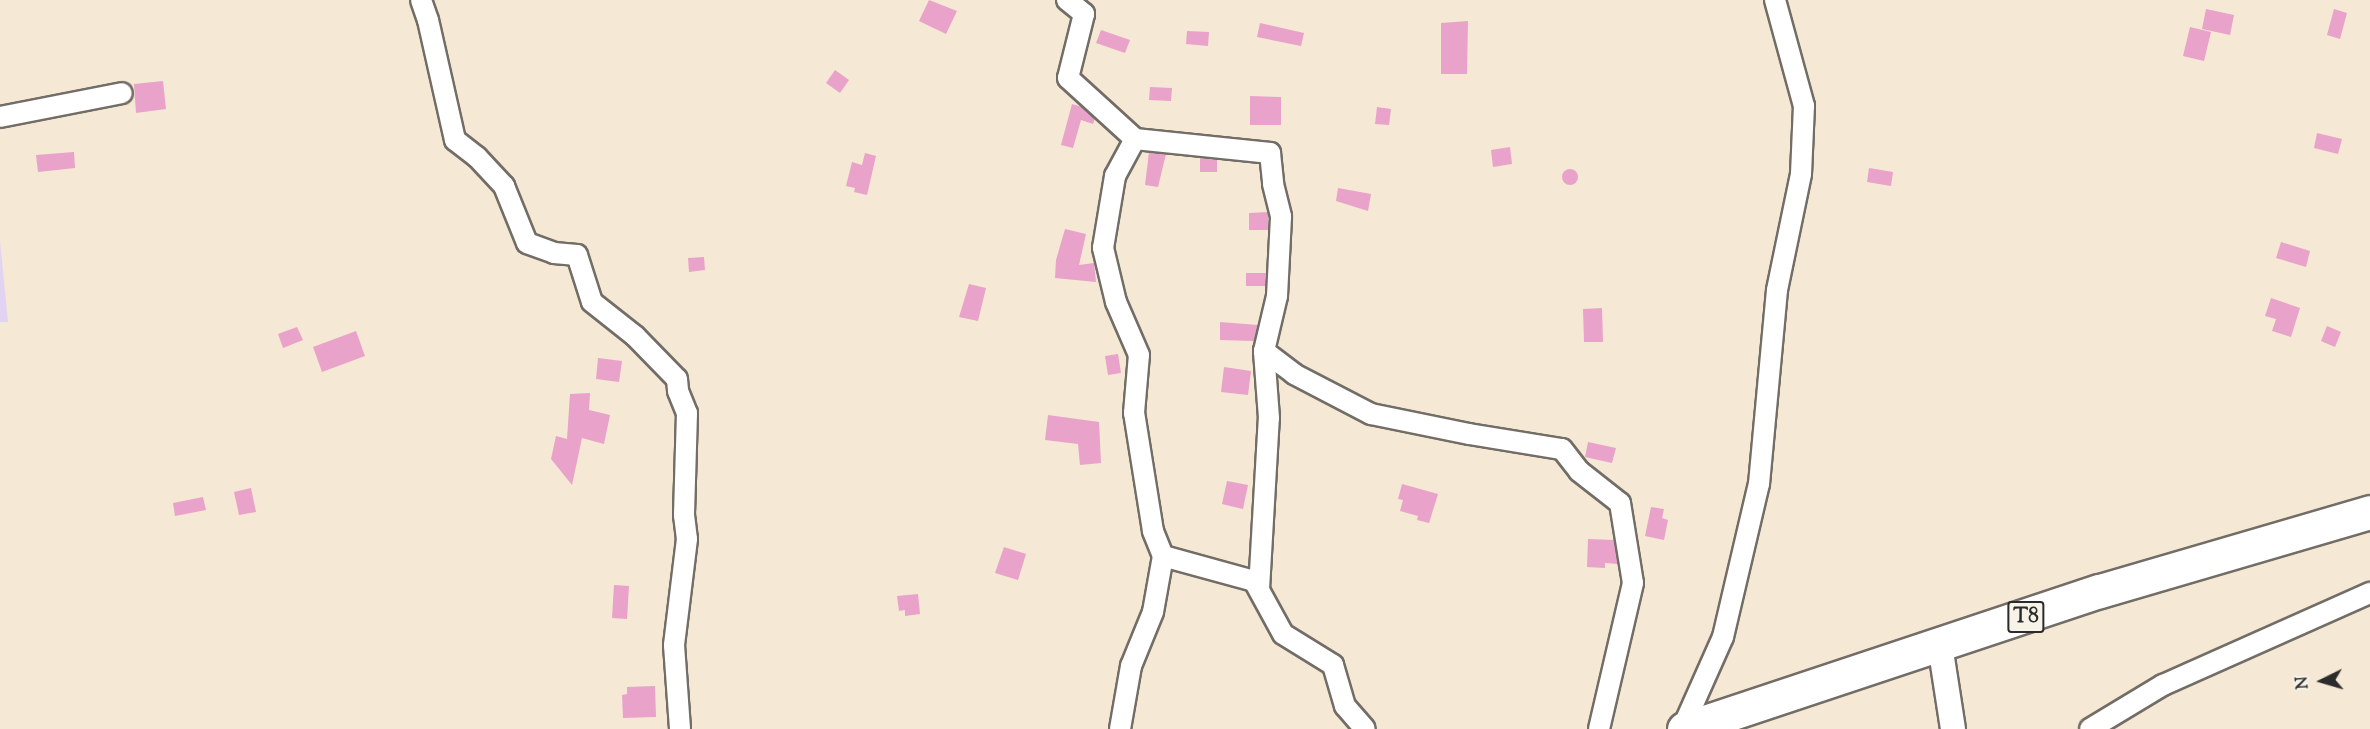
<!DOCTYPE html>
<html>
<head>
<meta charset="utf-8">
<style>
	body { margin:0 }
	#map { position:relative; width:2370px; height:729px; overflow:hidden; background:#f5e8d4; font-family:"Sorts Mill Goudy",serif }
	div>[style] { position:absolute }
	.built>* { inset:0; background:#e3d3f2 }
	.building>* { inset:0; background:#e9a2ca }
	.round { border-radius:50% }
	.roads { filter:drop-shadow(2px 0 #726d66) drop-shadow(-2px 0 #726d66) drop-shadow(0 2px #726d66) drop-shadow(0 -2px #726d66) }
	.minor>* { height:20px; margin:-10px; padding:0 10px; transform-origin:10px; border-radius:10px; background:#fff }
	.tertiary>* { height:24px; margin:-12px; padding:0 12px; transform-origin:12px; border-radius:12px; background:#fff }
	.trunk>* { height:33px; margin:-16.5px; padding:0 16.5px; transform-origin:16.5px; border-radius:16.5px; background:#fff }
	span { translate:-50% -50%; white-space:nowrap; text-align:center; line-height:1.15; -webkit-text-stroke:5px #f7f3e8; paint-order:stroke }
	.shield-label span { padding:2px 4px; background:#f7f3e8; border:2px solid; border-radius:4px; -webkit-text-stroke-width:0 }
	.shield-label { font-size:21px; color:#2b2b2b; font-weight:700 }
	.north { position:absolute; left:2292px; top:651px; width:60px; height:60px; -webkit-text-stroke:4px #f7f3e8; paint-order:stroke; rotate:265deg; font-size:16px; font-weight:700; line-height:24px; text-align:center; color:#2b2b2b }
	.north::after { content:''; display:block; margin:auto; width:21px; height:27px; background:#2b2b2b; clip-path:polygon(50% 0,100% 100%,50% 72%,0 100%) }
</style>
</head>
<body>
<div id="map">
	<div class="built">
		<i style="clip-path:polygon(0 241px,8px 322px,0 322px)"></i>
	</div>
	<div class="building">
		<i style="clip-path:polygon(929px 0,957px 11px,946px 34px,919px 21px)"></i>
		<i style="clip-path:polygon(2206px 9px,2234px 15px,2230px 35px,2202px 29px)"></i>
		<i style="clip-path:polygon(2334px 9px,2347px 13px,2340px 39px,2327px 35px)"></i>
		<i style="clip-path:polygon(1468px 21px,1467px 74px,1441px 74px,1441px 23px)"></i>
		<i style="clip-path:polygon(1260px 23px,1304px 33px,1301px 46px,1257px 37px)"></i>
		<i style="clip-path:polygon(2190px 27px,2211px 32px,2204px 61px,2183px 56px)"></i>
		<i style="clip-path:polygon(1101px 30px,1130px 40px,1125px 53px,1096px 43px)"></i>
		<i style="clip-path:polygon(1187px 31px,1209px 32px,1208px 46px,1186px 44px)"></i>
		<i style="clip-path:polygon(835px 70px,849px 80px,840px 93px,826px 83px)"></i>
		<i style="clip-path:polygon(163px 81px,166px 109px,136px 113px,134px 84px)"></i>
		<i style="clip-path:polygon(1150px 87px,1172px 88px,1171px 101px,1149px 100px)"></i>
		<i style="clip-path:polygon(1250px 96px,1281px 97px,1281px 125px,1250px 125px)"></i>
		<i style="clip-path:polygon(1072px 104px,1082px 107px,1095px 118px,1093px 124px,1081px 120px,1073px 148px,1061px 145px)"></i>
		<i style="clip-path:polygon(1377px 107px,1391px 109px,1389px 125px,1375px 124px)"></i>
		<i style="clip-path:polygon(2317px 133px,2342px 139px,2338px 154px,2314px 148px)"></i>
		<i style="clip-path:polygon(1510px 147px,1512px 164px,1493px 167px,1491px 150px)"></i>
		<i style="clip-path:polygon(74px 152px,75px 168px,38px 172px,36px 155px)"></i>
		<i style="clip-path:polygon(1149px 152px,1166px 154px,1158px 187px,1145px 185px)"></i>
		<i style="clip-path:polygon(865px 153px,876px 156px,867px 195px,854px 192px,855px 188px,846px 186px,852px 162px,862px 165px)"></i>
		<i style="clip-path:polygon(1200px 158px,1217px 160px,1217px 172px,1200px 172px)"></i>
		<i style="clip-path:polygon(1869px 168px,1893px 172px,1891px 186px,1867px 182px)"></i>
		<i class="round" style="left:1562px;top:169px;width:16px;height:16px"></i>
		<i style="clip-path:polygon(1338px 188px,1371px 194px,1368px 211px,1336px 201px)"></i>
		<i style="clip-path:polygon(1268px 212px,1268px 230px,1249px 230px,1249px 213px)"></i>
		<i style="clip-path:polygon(1065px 229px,1086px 234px,1079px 265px,1094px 263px,1096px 282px,1055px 278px,1056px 260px)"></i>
		<i style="clip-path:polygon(2281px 242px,2310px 251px,2306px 267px,2276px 258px)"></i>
		<i style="clip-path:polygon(704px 257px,705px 270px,689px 272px,688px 258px)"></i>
		<i style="clip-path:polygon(1246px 273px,1266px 273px,1265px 286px,1246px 286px)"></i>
		<i style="clip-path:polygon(969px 284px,986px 288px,978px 321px,959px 317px)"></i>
		<i style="clip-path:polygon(2271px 298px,2300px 308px,2291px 337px,2272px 331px,2276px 319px,2265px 316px)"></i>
		<i style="clip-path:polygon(1602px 308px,1603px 342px,1584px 342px,1583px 309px)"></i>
		<i style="clip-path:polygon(1220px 322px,1258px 325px,1254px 341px,1220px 340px)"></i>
		<i style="clip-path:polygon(2327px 326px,2341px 332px,2335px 347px,2321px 341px)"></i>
		<i style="clip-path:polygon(297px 327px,303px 340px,283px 348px,278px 334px)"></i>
		<i style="clip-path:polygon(356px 331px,365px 356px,322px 372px,313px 347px)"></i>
		<i style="clip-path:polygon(1118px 354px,1121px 373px,1108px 375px,1105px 356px)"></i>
		<i style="clip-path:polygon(598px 358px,622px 361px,619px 382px,596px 379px)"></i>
		<i style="clip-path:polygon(1224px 367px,1251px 371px,1248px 395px,1221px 392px)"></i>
		<i style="clip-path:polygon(590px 393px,589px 410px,610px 415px,604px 444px,582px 438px,572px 485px,551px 459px,556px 436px,567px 439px,570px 394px)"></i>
		<i style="clip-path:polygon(1048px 415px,1099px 422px,1101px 463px,1080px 465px,1078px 444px,1045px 440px)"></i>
		<i style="clip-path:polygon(1588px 442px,1616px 448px,1612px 463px,1585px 457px)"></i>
		<i style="clip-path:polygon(1227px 481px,1248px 485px,1243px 509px,1222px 504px)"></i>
		<i style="clip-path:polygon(1402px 484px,1438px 494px,1429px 523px,1417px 520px,1418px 516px,1400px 511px,1403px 500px,1398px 499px)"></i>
		<i style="clip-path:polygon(251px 488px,256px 512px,239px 515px,234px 492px)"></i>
		<i style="clip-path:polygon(203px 497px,206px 510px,175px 516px,173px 503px)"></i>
		<i style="clip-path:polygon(1651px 507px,1664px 509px,1662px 518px,1668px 520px,1664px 540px,1645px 536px)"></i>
		<i style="clip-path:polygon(1588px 539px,1614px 540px,1618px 564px,1605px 563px,1605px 568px,1587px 567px)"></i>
		<i style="clip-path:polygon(1004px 547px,1026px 554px,1018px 580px,995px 573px)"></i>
		<i style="clip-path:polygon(614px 585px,629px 586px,627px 619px,612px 618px)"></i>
		<i style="clip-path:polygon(918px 594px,920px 614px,905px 616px,905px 610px,899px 611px,897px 596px)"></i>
		<i style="clip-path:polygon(655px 686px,656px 717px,623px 718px,622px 695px,627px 694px,627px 687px)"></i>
	</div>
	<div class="roads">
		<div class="minor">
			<i style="left:421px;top:0;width:21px;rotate:71deg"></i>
			<i style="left:428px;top:20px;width:123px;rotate:77.3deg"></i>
			<i style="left:455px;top:140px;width:28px;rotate:38deg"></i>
			<i style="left:477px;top:157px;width:40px;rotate:47deg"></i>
			<i style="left:504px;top:186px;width:61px;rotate:68deg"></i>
			<i style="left:527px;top:243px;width:29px;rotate:20deg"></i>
			<i style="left:554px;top:253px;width:23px;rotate:5deg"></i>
			<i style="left:577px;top:255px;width:49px;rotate:72.3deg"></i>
			<i style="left:592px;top:302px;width:55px;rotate:38.3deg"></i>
			<i style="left:635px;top:336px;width:60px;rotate:45.7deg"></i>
			<i style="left:677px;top:379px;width:12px;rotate:85deg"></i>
			<i style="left:678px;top:391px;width:24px;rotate:68deg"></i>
			<i style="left:687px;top:413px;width:102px;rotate:91.7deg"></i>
			<i style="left:684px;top:515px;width:24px;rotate:83deg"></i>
			<i style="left:687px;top:539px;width:107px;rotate:97deg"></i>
			<i style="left:674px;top:645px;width:84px;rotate:85.9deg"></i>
			<i style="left:1067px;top:0;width:22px;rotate:39deg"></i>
			<i style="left:1084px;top:14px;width:66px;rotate:104deg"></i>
			<i style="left:1068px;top:78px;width:91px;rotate:42.3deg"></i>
			<i style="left:0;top:117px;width:124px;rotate:-11.1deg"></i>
			<i style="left:1163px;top:556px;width:94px;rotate:15.4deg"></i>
			<i style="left:1254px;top:581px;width:60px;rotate:61.3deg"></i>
			<i style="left:1283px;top:634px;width:59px;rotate:31.8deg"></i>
			<i style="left:1333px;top:665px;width:43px;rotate:73.7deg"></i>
			<i style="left:1345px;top:706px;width:30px;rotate:49deg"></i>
			<i style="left:1259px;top:589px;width:171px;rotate:-86.7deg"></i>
			<i style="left:1269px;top:418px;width:67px;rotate:-94.3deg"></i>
			<i style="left:1120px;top:729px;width:64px;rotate:-80.1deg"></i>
			<i style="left:1131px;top:666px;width:58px;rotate:-67.8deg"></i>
			<i style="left:1153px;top:612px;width:57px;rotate:-79.9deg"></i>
			<i style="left:1163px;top:556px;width:27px;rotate:-112deg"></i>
			<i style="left:1153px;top:531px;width:120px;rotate:-99.1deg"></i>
			<i style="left:1134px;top:413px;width:58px;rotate:-85.1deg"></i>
			<i style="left:1139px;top:355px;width:58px;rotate:-113.5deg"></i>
			<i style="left:1116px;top:302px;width:56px;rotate:-103.5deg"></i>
			<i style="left:1103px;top:248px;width:73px;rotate:-80.5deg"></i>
			<i style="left:1115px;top:176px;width:42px;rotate:-61.6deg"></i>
			<i style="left:1135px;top:139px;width:136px;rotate:5.9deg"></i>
			<i style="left:1270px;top:153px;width:31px;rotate:84deg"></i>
			<i style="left:1273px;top:184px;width:34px;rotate:76deg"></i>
			<i style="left:1281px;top:217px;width:79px;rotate:92.9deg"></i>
			<i style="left:1277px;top:296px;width:57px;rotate:103.3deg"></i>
			<i style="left:1264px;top:351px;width:38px;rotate:37deg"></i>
			<i style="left:1294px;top:374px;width:87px;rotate:27.5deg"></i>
			<i style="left:1371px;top:414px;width:100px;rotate:11.5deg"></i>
			<i style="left:1469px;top:434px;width:94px;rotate:9.2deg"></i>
			<i style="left:1562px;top:449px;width:28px;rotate:52deg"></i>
			<i style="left:1579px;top:471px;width:52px;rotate:38deg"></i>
			<i style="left:1620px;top:503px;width:81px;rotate:80.8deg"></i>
			<i style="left:1633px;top:583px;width:150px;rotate:103.1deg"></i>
			<i style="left:1682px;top:729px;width:101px;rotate:-66deg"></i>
			<i style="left:1723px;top:637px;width:157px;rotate:-76.8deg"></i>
			<i style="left:1759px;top:484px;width:195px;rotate:-84.7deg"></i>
			<i style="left:1777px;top:290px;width:118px;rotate:-78.3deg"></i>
			<i style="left:1801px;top:174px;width:68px;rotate:-87.5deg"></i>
			<i style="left:1804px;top:106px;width:110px;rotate:-105.3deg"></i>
			<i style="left:2090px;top:729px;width:85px;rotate:-31.1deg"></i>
			<i style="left:2163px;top:685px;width:227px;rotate:-24deg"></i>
		</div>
		<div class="tertiary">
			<i style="left:1940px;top:645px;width:85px;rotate:81.2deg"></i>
		</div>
		<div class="trunk">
			<i style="left:1684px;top:729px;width:438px;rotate:-18.4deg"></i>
			<i style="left:2100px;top:591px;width:281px;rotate:-16.3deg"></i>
		</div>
	</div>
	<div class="shield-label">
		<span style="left:2026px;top:617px">T8</span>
	</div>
	<div class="north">N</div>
</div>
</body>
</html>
